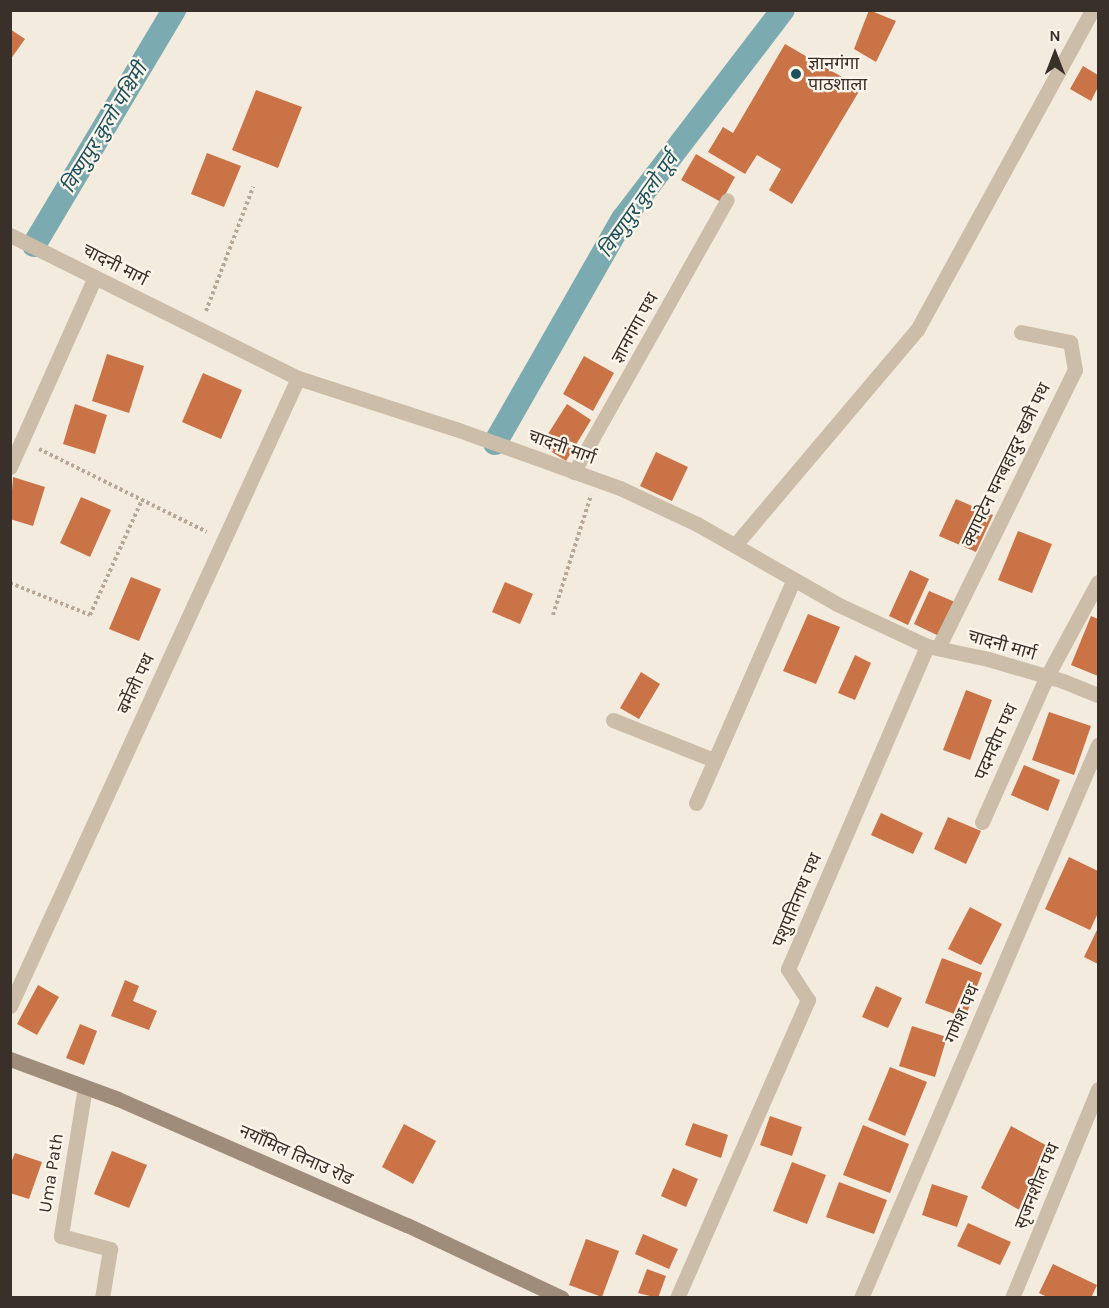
<!DOCTYPE html>
<html>
<head>
<meta charset="utf-8">
<style>
	body { margin:0 }
	#map { position:relative; width:1109px; height:1308px; overflow:hidden; background:#f3ebde; font-family:Karla,"Noto Sans Devanagari",sans-serif }
	div>[style] { position:absolute }
	.canal>* { height:24px; margin:-12px; padding:0 12px; transform-origin:12px; border-radius:12px; background:#7caab1 }
	.building>* { inset:0; background:#c97347 }
	.path>* { height:4px; margin-top:-2px; transform-origin:0; background:repeating-linear-gradient(90deg,#b8a794 0 3px,transparent 0 6px) }
	.lane>* { height:14px; margin:-7px; padding:0 7px; transform-origin:7px; border-radius:7px; background:#ccbda9 }
	.street>* { height:15px; margin:-7.5px; padding:0 7.5px; transform-origin:7.5px; border-radius:7.5px; background:#ccbda9 }
	.secondary>* { height:15px; margin:-7.5px; padding:0 7.5px; transform-origin:7.5px; border-radius:7.5px; background:#a08c7b }
	.dots>* { width:16px; height:16px; translate:-50% -50%; box-sizing:border-box; border:3px solid #fbf5eb; border-radius:50% }
	span { translate:-50% -50%; white-space:nowrap; text-align:center; line-height:1.15; -webkit-text-stroke:4.5px #fbf5eb; paint-order:stroke }
	.poi-label { font-size:18px; color:#393029 }
	.left { translate:0 -50%; text-align:left }
	.street-label { font-size:18px; color:#393029 }
	.water-label { font-size:20px; color:#1d525c; font-style:italic }
	.frame { position:absolute; inset:0; border:12px solid #393029; pointer-events:none }
	.north { position:absolute; left:1025px; top:24px; width:60px; height:60px; -webkit-text-stroke:4px #fbf5eb; paint-order:stroke; rotate:0deg; font-size:16px; font-weight:700; line-height:24px; text-align:center; color:#393029 }
	.north::after { content:''; display:block; margin:auto; width:21px; height:27px; background:#393029; clip-path:polygon(50% 0,100% 100%,50% 72%,0 100%) }
</style>
</head>
<body>
<div id="map">
	<div class="canal">
		<i style="left:34px;top:245px;width:274px;rotate:-59.2deg"></i>
		<i style="left:495px;top:443px;width:258px;rotate:-60.3deg"></i>
		<i style="left:623px;top:219px;width:263px;rotate:-52.6deg"></i>
	</div>
	<div class="building">
		<i style="clip-path:polygon(869px 10px,896px 21px,876px 62px,854px 49px)"></i>
		<i style="clip-path:polygon(10px 29px,25px 39px,10px 60px)"></i>
		<i style="clip-path:polygon(785px 44px,861px 88px,792px 204px,769px 190px,781px 169px,757px 155px,745px 174px,708px 152px,723px 127px,733px 133px)"></i>
		<i style="clip-path:polygon(1083px 66px,1098px 75px,1098px 87px,1091px 101px,1070px 89px)"></i>
		<i style="clip-path:polygon(256px 90px,302px 107px,278px 168px,232px 150px)"></i>
		<i style="clip-path:polygon(207px 153px,241px 166px,224px 207px,191px 194px)"></i>
		<i style="clip-path:polygon(696px 154px,735px 177px,721px 202px,681px 180px)"></i>
		<i style="clip-path:polygon(107px 354px,144px 366px,129px 413px,92px 401px)"></i>
		<i style="clip-path:polygon(584px 356px,614px 373px,593px 411px,563px 394px)"></i>
		<i style="clip-path:polygon(203px 373px,242px 390px,221px 439px,182px 422px)"></i>
		<i style="clip-path:polygon(75px 404px,107px 415px,95px 454px,63px 444px)"></i>
		<i style="clip-path:polygon(567px 404px,591px 420px,566px 461px,541px 445px)"></i>
		<i style="clip-path:polygon(656px 452px,688px 467px,672px 501px,640px 486px)"></i>
		<i style="clip-path:polygon(13px 477px,45px 487px,33px 526px,10px 519px)"></i>
		<i style="clip-path:polygon(81px 497px,111px 510px,90px 557px,60px 543px)"></i>
		<i style="clip-path:polygon(956px 499px,993px 515px,976px 552px,939px 536px)"></i>
		<i style="clip-path:polygon(1018px 531px,1052px 544px,1032px 593px,998px 580px)"></i>
		<i style="clip-path:polygon(910px 570px,929px 579px,908px 625px,889px 616px)"></i>
		<i style="clip-path:polygon(131px 577px,161px 589px,139px 641px,109px 629px)"></i>
		<i style="clip-path:polygon(505px 582px,533px 594px,520px 624px,492px 612px)"></i>
		<i style="clip-path:polygon(929px 591px,955px 602px,939px 636px,914px 624px)"></i>
		<i style="clip-path:polygon(808px 614px,840px 627px,816px 684px,783px 671px)"></i>
		<i style="clip-path:polygon(1091px 616px,1098px 619px,1098px 676px,1071px 665px)"></i>
		<i style="clip-path:polygon(855px 655px,871px 663px,855px 700px,838px 693px)"></i>
		<i style="clip-path:polygon(641px 672px,660px 684px,639px 719px,620px 708px)"></i>
		<i style="clip-path:polygon(966px 690px,992px 700px,970px 760px,943px 750px)"></i>
		<i style="clip-path:polygon(1049px 712px,1091px 726px,1074px 775px,1032px 760px)"></i>
		<i style="clip-path:polygon(1024px 765px,1060px 780px,1048px 811px,1011px 795px)"></i>
		<i style="clip-path:polygon(881px 813px,923px 833px,913px 854px,871px 835px)"></i>
		<i style="clip-path:polygon(948px 817px,981px 831px,966px 864px,934px 849px)"></i>
		<i style="clip-path:polygon(1069px 857px,1098px 871px,1098px 913px,1090px 930px,1045px 909px)"></i>
		<i style="clip-path:polygon(970px 907px,1002px 924px,981px 965px,948px 949px)"></i>
		<i style="clip-path:polygon(1097px 930px,1098px 930px,1098px 964px,1084px 957px)"></i>
		<i style="clip-path:polygon(942px 958px,982px 973px,965px 1018px,925px 1003px)"></i>
		<i style="clip-path:polygon(125px 980px,139px 986px,133px 1001px,157px 1011px,149px 1030px,111px 1016px)"></i>
		<i style="clip-path:polygon(38px 985px,59px 997px,37px 1035px,17px 1024px)"></i>
		<i style="clip-path:polygon(876px 986px,902px 998px,888px 1028px,862px 1017px)"></i>
		<i style="clip-path:polygon(80px 1024px,97px 1031px,84px 1065px,66px 1058px)"></i>
		<i style="clip-path:polygon(912px 1026px,947px 1037px,935px 1077px,899px 1066px)"></i>
		<i style="clip-path:polygon(890px 1067px,927px 1082px,905px 1136px,868px 1120px)"></i>
		<i style="clip-path:polygon(770px 1116px,802px 1127px,792px 1156px,760px 1145px)"></i>
		<i style="clip-path:polygon(693px 1123px,728px 1135px,721px 1158px,685px 1145px)"></i>
		<i style="clip-path:polygon(404px 1124px,436px 1141px,413px 1184px,382px 1167px)"></i>
		<i style="clip-path:polygon(863px 1125px,909px 1144px,890px 1193px,843px 1175px)"></i>
		<i style="clip-path:polygon(1011px 1126px,1051px 1148px,1023px 1212px,981px 1188px)"></i>
		<i style="clip-path:polygon(112px 1151px,147px 1165px,129px 1208px,94px 1194px)"></i>
		<i style="clip-path:polygon(15px 1153px,42px 1162px,29px 1199px,10px 1193px,10px 1165px)"></i>
		<i style="clip-path:polygon(792px 1162px,826px 1175px,807px 1224px,773px 1211px)"></i>
		<i style="clip-path:polygon(673px 1168px,698px 1179px,686px 1207px,661px 1196px)"></i>
		<i style="clip-path:polygon(839px 1182px,887px 1200px,874px 1234px,826px 1217px)"></i>
		<i style="clip-path:polygon(932px 1184px,968px 1196px,957px 1227px,922px 1215px)"></i>
		<i style="clip-path:polygon(968px 1223px,1011px 1242px,1000px 1265px,957px 1246px)"></i>
		<i style="clip-path:polygon(643px 1234px,678px 1249px,669px 1269px,635px 1254px)"></i>
		<i style="clip-path:polygon(586px 1239px,619px 1251px,602px 1297px,569px 1285px)"></i>
		<i style="clip-path:polygon(1053px 1264px,1097px 1285px,1091px 1298px,1049px 1298px,1039px 1293px)"></i>
		<i style="clip-path:polygon(647px 1269px,666px 1276px,658px 1298px,638px 1293px)"></i>
	</div>
	<div class="path">
		<i style="left:206px;top:311px;width:133px;rotate:-69.2deg"></i>
		<i style="left:39px;top:449px;width:187px;rotate:26.3deg"></i>
		<i style="left:10px;top:583px;width:86px;rotate:21.8deg"></i>
		<i style="left:90px;top:615px;width:126px;rotate:-65.7deg"></i>
		<i style="left:553px;top:615px;width:126px;rotate:-72.4deg"></i>
	</div>
	<div class="lane">
		<i style="left:574px;top:473px;width:313px;rotate:-60.6deg"></i>
	</div>
	<div class="street">
		<i style="left:10px;top:235px;width:322px;rotate:26.4deg"></i>
		<i style="left:298px;top:378px;width:166px;rotate:17.9deg"></i>
		<i style="left:456px;top:429px;width:174px;rotate:19.8deg"></i>
		<i style="left:620px;top:488px;width:85px;rotate:25.1deg"></i>
		<i style="left:697px;top:524px;width:161px;rotate:29.7deg"></i>
		<i style="left:837px;top:604px;width:99px;rotate:25deg"></i>
		<i style="left:927px;top:646px;width:62px;rotate:12deg"></i>
		<i style="left:988px;top:659px;width:78px;rotate:16.3deg"></i>
		<i style="left:1063px;top:681px;width:38px;rotate:22deg"></i>
		<i style="left:10px;top:467px;width:208px;rotate:-65.9deg"></i>
		<i style="left:735px;top:545px;width:282px;rotate:-49.8deg"></i>
		<i style="left:917px;top:330px;width:365px;rotate:-61.3deg"></i>
		<i style="left:938px;top:648px;width:310px;rotate:-63.8deg"></i>
		<i style="left:1075px;top:370px;width:28px;rotate:-100deg"></i>
		<i style="left:1070px;top:342px;width:50px;rotate:-168.5deg"></i>
		<i style="left:613px;top:720px;width:109px;rotate:21.6deg"></i>
		<i style="left:696px;top:803px;width:244px;rotate:-66.4deg"></i>
		<i style="left:982px;top:822px;width:158px;rotate:-66deg"></i>
		<i style="left:1046px;top:678px;width:109px;rotate:-61.6deg"></i>
		<i style="left:10px;top:1006px;width:691px;rotate:-65.36deg"></i>
		<i style="left:85px;top:1087px;width:151px;rotate:99.2deg"></i>
		<i style="left:61px;top:1236px;width:51px;rotate:14.9deg"></i>
		<i style="left:110px;top:1249px;width:50px;rotate:99.3deg"></i>
		<i style="left:677px;top:1298px;width:326px;rotate:-66.3deg"></i>
		<i style="left:808px;top:1000px;width:37px;rotate:-123deg"></i>
		<i style="left:788px;top:969px;width:352px;rotate:-66.7deg"></i>
		<i style="left:861px;top:1298px;width:602px;rotate:-66.8deg"></i>
		<i style="left:1012px;top:1298px;width:226px;rotate:-67.6deg"></i>
	</div>
	<div class="secondary">
		<i style="left:10px;top:1059px;width:115px;rotate:20.3deg"></i>
		<i style="left:118px;top:1099px;width:315px;rotate:23.6deg"></i>
		<i style="left:407px;top:1225px;width:171px;rotate:25.2deg"></i>
	</div>
	<div class="dots">
		<i style="left:796px;top:74px;background:#1d525c"></i>
	</div>
	<div class="poi-label">
		<span class="left" style="left:808px;top:74px">ज्ञानगंगा<br>पाठशाला</span>
	</div>
	<div class="street-label">
		<span style="left:115px;top:265px;rotate:27deg">चादनी मार्ग</span>
		<span style="left:635px;top:328px;rotate:-61deg">ज्ञानगंगा पथ</span>
		<span style="left:562px;top:447px;rotate:20deg">चादनी मार्ग</span>
		<span style="left:1006px;top:465px;rotate:-64deg">क्यापटेन घनबहादुर खत्री पथ</span>
		<span style="left:1002px;top:645px;rotate:16deg">चादनी मार्ग</span>
		<span style="left:136px;top:684px;rotate:-65deg">बर्मेली पथ</span>
		<span style="left:996px;top:742px;rotate:-66deg">पदमदीप पथ</span>
		<span style="left:797px;top:900px;rotate:-67deg">पशुपतिनाथ पथ</span>
		<span style="left:962px;top:1014px;rotate:-67deg">गणेश पथ</span>
		<span style="left:296px;top:1155px;rotate:24deg">नयाँमिल तिनाउ रोड</span>
		<span style="left:51px;top:1173px;rotate:-81deg">Uma Path</span>
		<span style="left:1037px;top:1186px;rotate:-68deg">सृजनशील पथ</span>
	</div>
	<div class="water-label">
		<span style="left:104px;top:128px;rotate:-59deg">विष्णुपुर कुलो पश्चिमी</span>
		<span style="left:638px;top:205px;rotate:-55deg">विष्णुपुर कुलो पूर्व</span>
	</div>
	<div class="frame"></div>
	<div class="north">N</div>
</div>
</body>
</html>
